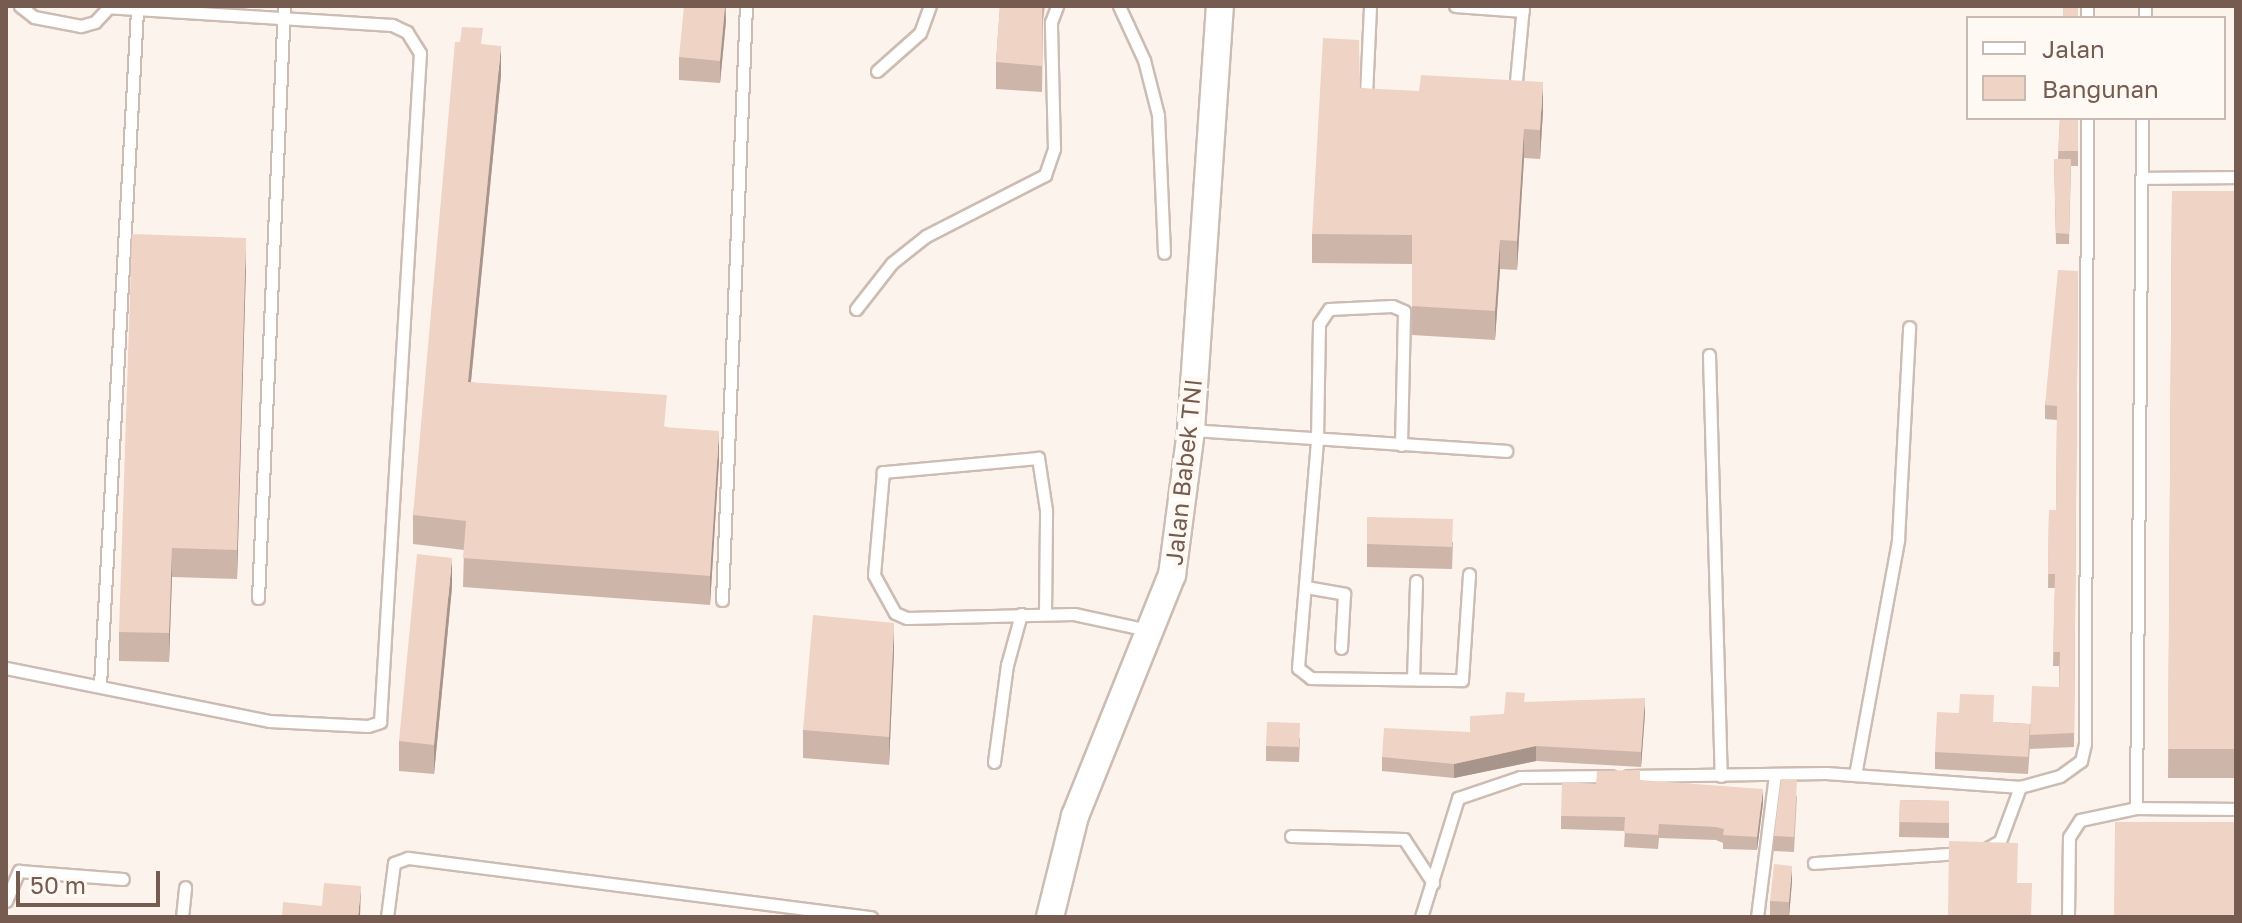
<!DOCTYPE html>
<html>
<head>
<meta charset="utf-8">
<style>
	body { margin:0 }
	#map { position:relative; width:2242px; height:923px; overflow:hidden; background:#fcf4ec; font-family:"Golos Text",sans-serif }
	div>[style] { position:absolute }
	.roads { filter:drop-shadow(2px 0 #cdbcb2) drop-shadow(-2px 0 #cdbcb2) drop-shadow(0 2px #cdbcb2) drop-shadow(0 -2px #cdbcb2) }
	.service>* { height:11px; margin:-5.5px; padding:0 5.5px; transform-origin:5.5px; border-radius:5.5px; background:#fff }
	.tertiary>* { height:26px; margin:-13px; padding:0 13px; transform-origin:13px; border-radius:13px; background:#fff }
	.wall>* { inset:0; background:#ceb5a9 }
	.shaded-wall>* { inset:0; background:#a7948a }
	.building>* { inset:0; background:#efd3c5 }
	span { translate:-50% -50%; white-space:nowrap; text-align:center; line-height:1.15; -webkit-text-stroke:8px #fef9f2; paint-order:stroke }
	.street-label { font-size:24px; color:#765b50 }
	.frame { position:absolute; inset:0; border:8px solid #765b50; pointer-events:none }
	.legend { position:absolute; left:1966px; top:16px; width:260px; height:104px; box-sizing:border-box; background:#fef9f2; border:2px solid #c8bab1; margin:0; padding:10px 14px; list-style:none; font-size:24px; color:#765b50 }
	.legend li { display:flex; align-items:center; gap:16px; height:40px }
	.legend b { width:40px; border:2px solid #c8bab1 }
	.scale { position:absolute; left:16px; top:871px; width:144px; height:36px; box-sizing:border-box; border:4px solid #765b50; border-top:0; padding-left:10px; font-size:24px; line-height:28px; white-space:nowrap; color:#765b50; -webkit-text-stroke:6px #fef9f2; paint-order:stroke }
</style>
</head>
<body>
<div id="map">
	<div class="roads">
		<div class="service">
			<i style="left:1119px;top:6px;width:60px;rotate:65.2deg"></i>
			<i style="left:1144px;top:60px;width:57px;rotate:75.7deg"></i>
			<i style="left:1158px;top:115px;width:138px;rotate:87.5deg"></i>
			<i style="left:1455px;top:6px;width:68px;rotate:4.2deg"></i>
			<i style="left:2087px;top:18px;width:12px;rotate:-90deg"></i>
			<i style="left:2145px;top:18px;width:12px;rotate:-90deg"></i>
			<i style="left:877px;top:71px;width:57px;rotate:-41.5deg"></i>
			<i style="left:920px;top:33px;width:29px;rotate:-70deg"></i>
			<i style="left:1515px;top:92px;width:86px;rotate:-84.7deg"></i>
			<i style="left:1366px;top:95px;width:89px;rotate:-87.4deg"></i>
			<i style="left:2141px;top:178px;width:95px;rotate:-0.6deg"></i>
			<i style="left:856px;top:309px;width:58px;rotate:-52deg"></i>
			<i style="left:892px;top:263px;width:43px;rotate:-38.5deg"></i>
			<i style="left:926px;top:236px;width:134px;rotate:-27.1deg"></i>
			<i style="left:1045px;top:175px;width:28px;rotate:-71deg"></i>
			<i style="left:1054px;top:149px;width:127px;rotate:-91.4deg"></i>
			<i style="left:1051px;top:22px;width:17px;rotate:-69deg"></i>
			<i style="left:1709px;top:355px;width:421px;rotate:88.4deg"></i>
			<i style="left:1191px;top:430px;width:316px;rotate:3.8deg"></i>
			<i style="left:1401px;top:445px;width:134px;rotate:-88.7deg"></i>
			<i style="left:1404px;top:311px;width:13px;rotate:-157deg"></i>
			<i style="left:1392px;top:306px;width:63px;rotate:177.3deg"></i>
			<i style="left:1329px;top:309px;width:18px;rotate:124deg"></i>
			<i style="left:1319px;top:324px;width:117px;rotate:91deg"></i>
			<i style="left:1317px;top:441px;width:228px;rotate:94.8deg"></i>
			<i style="left:1298px;top:668px;width:16px;rotate:38deg"></i>
			<i style="left:1311px;top:678px;width:151px;rotate:0.8deg"></i>
			<i style="left:1462px;top:680px;width:106px;rotate:-86.2deg"></i>
			<i style="left:1306px;top:587px;width:39px;rotate:10deg"></i>
			<i style="left:1344px;top:594px;width:54px;rotate:93.2deg"></i>
			<i style="left:258px;top:598px;width:593px;rotate:-87.49deg"></i>
			<i style="left:722px;top:600px;width:594px;rotate:-87.69deg"></i>
			<i style="left:1045px;top:614px;width:104px;rotate:-89.4deg"></i>
			<i style="left:1046px;top:510px;width:53px;rotate:-98.7deg"></i>
			<i style="left:1038px;top:458px;width:156px;rotate:174.8deg"></i>
			<i style="left:883px;top:472px;width:103px;rotate:95deg"></i>
			<i style="left:874px;top:575px;width:43px;rotate:61.1deg"></i>
			<i style="left:895px;top:613px;width:13px;rotate:23deg"></i>
			<i style="left:907px;top:618px;width:167px;rotate:-1.4deg"></i>
			<i style="left:1074px;top:614px;width:76px;rotate:12.2deg"></i>
			<i style="left:6px;top:668px;width:268px;rotate:11.4deg"></i>
			<i style="left:269px;top:721px;width:99px;rotate:2.9deg"></i>
			<i style="left:368px;top:726px;width:13px;rotate:-18deg"></i>
			<i style="left:380px;top:722px;width:670px;rotate:-86.58deg"></i>
			<i style="left:420px;top:53px;width:25px;rotate:-122deg"></i>
			<i style="left:407px;top:32px;width:17px;rotate:-155deg"></i>
			<i style="left:392px;top:25px;width:284px;rotate:-176.4deg"></i>
			<i style="left:109px;top:7px;width:21px;rotate:133deg"></i>
			<i style="left:95px;top:22px;width:15px;rotate:164deg"></i>
			<i style="left:81px;top:26px;width:48px;rotate:-169.2deg"></i>
			<i style="left:34px;top:17px;width:18px;rotate:-142deg"></i>
			<i style="left:1413px;top:679px;width:98px;rotate:-88.2deg"></i>
			<i style="left:100px;top:685px;width:676px;rotate:-86.86deg"></i>
			<i style="left:994px;top:762px;width:98px;rotate:-82.4deg"></i>
			<i style="left:1007px;top:665px;width:53px;rotate:-74.6deg"></i>
			<i style="left:1855px;top:775px;width:239px;rotate:-79.6deg"></i>
			<i style="left:1898px;top:540px;width:213px;rotate:-87deg"></i>
			<i style="left:1628px;top:776px;width:198px;rotate:-0.9deg"></i>
			<i style="left:1826px;top:773px;width:195px;rotate:4.1deg"></i>
			<i style="left:2020px;top:787px;width:41px;rotate:-15.4deg"></i>
			<i style="left:2060px;top:776px;width:26px;rotate:-36deg"></i>
			<i style="left:2081px;top:761px;width:18px;rotate:-77deg"></i>
			<i style="left:2085px;top:743px;width:625px;rotate:-89.82deg"></i>
			<i style="left:2136px;top:808px;width:690px;rotate:-89.5deg"></i>
			<i style="left:1291px;top:836px;width:113px;rotate:1.5deg"></i>
			<i style="left:1404px;top:839px;width:53px;rotate:56.6deg"></i>
			<i style="left:1986px;top:849px;width:16px;rotate:-30deg"></i>
			<i style="left:2000px;top:841px;width:58px;rotate:-69.7deg"></i>
			<i style="left:1814px;top:863px;width:147px;rotate:-3.9deg"></i>
			<i style="left:6px;top:901px;width:33px;rotate:-67deg"></i>
			<i style="left:19px;top:871px;width:104px;rotate:4.4deg"></i>
			<i style="left:182px;top:917px;width:30px;rotate:-84deg"></i>
			<i style="left:387px;top:917px;width:54px;rotate:-82.6deg"></i>
			<i style="left:394px;top:863px;width:15px;rotate:-20deg"></i>
			<i style="left:408px;top:858px;width:467px;rotate:7.3deg"></i>
			<i style="left:1421px;top:917px;width:125px;rotate:-72.7deg"></i>
			<i style="left:1458px;top:798px;width:65px;rotate:-18.7deg"></i>
			<i style="left:1520px;top:777px;width:91px;rotate:-0.6deg"></i>
			<i style="left:1757px;top:917px;width:144px;rotate:-82.8deg"></i>
			<i style="left:2068px;top:917px;width:80px;rotate:-89.3deg"></i>
			<i style="left:2069px;top:837px;width:20px;rotate:-57deg"></i>
			<i style="left:2080px;top:820px;width:57px;rotate:-12.1deg"></i>
			<i style="left:2136px;top:808px;width:100px;rotate:0.6deg"></i>
		</div>
		<div class="tertiary">
			<i style="left:1050px;top:917px;width:104px;rotate:-76.1deg"></i>
			<i style="left:1075px;top:816px;width:260px;rotate:-68.1deg"></i>
			<i style="left:1172px;top:575px;width:146px;rotate:-82.5deg"></i>
			<i style="left:1191px;top:430px;width:425px;rotate:-86.1deg"></i>
		</div>
	</div>
	<div class="wall">
		<i style="clip-path:polygon(726px 6px,726px 21px,720px 83px,679px 80px,679px 57px)"></i>
		<i style="clip-path:polygon(1000px 6px,1045px 6px,1043px 22px,1042px 92px,996px 89px,996px 62px)"></i>
		<i style="clip-path:polygon(483px 44px,501px 75px,471px 382px,666px 427px,719px 460px,710px 605px,463px 587px,464px 550px,413px 544px,413px 515px)"></i>
		<i style="clip-path:polygon(1360px 88px,1543px 111px,1540px 159px,1524px 158px,1517px 270px,1500px 269px,1495px 340px,1412px 335px,1412px 264px,1312px 263px,1312px 234px)"></i>
		<i style="clip-path:polygon(2060px 118px,2078px 118px,2078px 166px,2071px 166px,2069px 244px,2056px 244px,2054px 159px,2058px 159px)"></i>
		<i style="clip-path:polygon(2172px 191px,2236px 191px,2236px 778px,2168px 778px)"></i>
		<i style="clip-path:polygon(246px 267px,237px 579px,172px 577px,169px 662px,119px 661px,119px 632px)"></i>
		<i style="clip-path:polygon(2078px 271px,2074px 747px,2030px 749px,2030px 746px,2028px 774px,1935px 769px,1935px 752px,1994px 722px,2030px 724px,2059px 687px,2059px 666px,2053px 666px,2055px 588px,2048px 588px,2049px 510px,2056px 510px,2057px 420px,2045px 419px,2045px 405px)"></i>
		<i style="clip-path:polygon(1367px 517px,1453px 542px,1452px 569px,1367px 567px)"></i>
		<i style="clip-path:polygon(452px 587px,434px 774px,399px 771px,399px 741px)"></i>
		<i style="clip-path:polygon(894px 651px,889px 765px,803px 758px,803px 730px)"></i>
		<i style="clip-path:polygon(1525px 702px,1645px 713px,1641px 767px,1536px 761px,1454px 778px,1382px 771px,1382px 757px,1470px 732px)"></i>
		<i style="clip-path:polygon(1300px 738px,1299px 762px,1266px 761px,1266px 746px)"></i>
		<i style="clip-path:polygon(1640px 780px,1763px 803px,1757px 850px,1723px 849px,1723px 843px,1716px 840px,1659px 838px,1658px 849px,1624px 847px,1625px 831px,1561px 829px,1561px 816px,1596px 784px)"></i>
		<i style="clip-path:polygon(1797px 795px,1794px 852px,1774px 851px,1774px 836px)"></i>
		<i style="clip-path:polygon(1900px 800px,1949px 801px,1949px 838px,1899px 837px)"></i>
		<i style="clip-path:polygon(1792px 881px,1789px 917px,1770px 916px,1770px 901px)"></i>
	</div>
	<div class="shaded-wall">
		<i style="clip-path:polygon(725px 6px,726px 21px,720px 83px,720px 61px)"></i>
		<i style="clip-path:polygon(501px 46px,501px 75px,468px 411px,468px 382px)"></i>
		<i style="clip-path:polygon(1543px 82px,1543px 111px,1540px 159px,1540px 130px)"></i>
		<i style="clip-path:polygon(1524px 129px,1524px 158px,1517px 270px,1517px 241px)"></i>
		<i style="clip-path:polygon(246px 238px,246px 267px,237px 579px,237px 550px)"></i>
		<i style="clip-path:polygon(1500px 240px,1500px 269px,1495px 340px,1495px 311px)"></i>
		<i style="clip-path:polygon(719px 431px,719px 460px,710px 605px,710px 576px)"></i>
		<i style="clip-path:polygon(172px 548px,172px 577px,169px 662px,169px 633px)"></i>
		<i style="clip-path:polygon(452px 558px,452px 587px,434px 774px,434px 745px)"></i>
		<i style="clip-path:polygon(894px 623px,894px 651px,889px 765px,889px 737px)"></i>
		<i style="clip-path:polygon(1645px 698px,1645px 713px,1641px 767px,1641px 752px)"></i>
		<i style="clip-path:polygon(1536px 746px,1536px 761px,1454px 778px,1454px 764px)"></i>
		<i style="clip-path:polygon(1763px 789px,1763px 803px,1757px 850px,1757px 837px)"></i>
		<i style="clip-path:polygon(1792px 866px,1792px 881px,1789px 917px,1789px 902px)"></i>
		<i style="clip-path:polygon(361px 886px,360px 917px,358px 917px)"></i>
	</div>
	<div class="building">
		<i style="clip-path:polygon(684px 6px,725px 6px,720px 61px,679px 57px)"></i>
		<i style="clip-path:polygon(1000px 6px,1042px 6px,1042px 66px,996px 62px)"></i>
		<i style="clip-path:polygon(2063px 6px,2078px 6px,2078px 18px,2063px 18px)"></i>
		<i style="clip-path:polygon(462px 27px,483px 28px,481px 44px,501px 46px,468px 382px,667px 395px,664px 427px,719px 431px,710px 576px,463px 558px,466px 521px,413px 515px,455px 42px,460px 42px)"></i>
		<i style="clip-path:polygon(1323px 38px,1359px 40px,1360px 88px,1419px 91px,1421px 75px,1543px 82px,1540px 130px,1524px 129px,1517px 241px,1500px 240px,1495px 311px,1412px 306px,1412px 235px,1312px 234px)"></i>
		<i style="clip-path:polygon(2060px 118px,2078px 118px,2078px 151px,2058px 151px)"></i>
		<i style="clip-path:polygon(2054px 159px,2071px 159px,2069px 234px,2056px 233px)"></i>
		<i style="clip-path:polygon(2172px 191px,2236px 191px,2236px 749px,2168px 749px)"></i>
		<i style="clip-path:polygon(132px 234px,246px 238px,237px 550px,172px 548px,169px 633px,119px 632px)"></i>
		<i style="clip-path:polygon(2058px 270px,2078px 271px,2074px 733px,2030px 735px,2032px 686px,2059px 687px,2060px 652px,2053px 652px,2055px 574px,2048px 574px,2049px 510px,2056px 510px,2057px 406px,2045px 405px)"></i>
		<i style="clip-path:polygon(1367px 517px,1453px 519px,1452px 547px,1367px 544px)"></i>
		<i style="clip-path:polygon(417px 554px,452px 558px,434px 745px,399px 741px)"></i>
		<i style="clip-path:polygon(813px 615px,894px 623px,889px 737px,803px 730px)"></i>
		<i style="clip-path:polygon(1506px 692px,1525px 693px,1524px 702px,1645px 698px,1641px 752px,1536px 746px,1454px 764px,1382px 757px,1384px 728px,1470px 732px,1470px 716px,1504px 714px)"></i>
		<i style="clip-path:polygon(1960px 694px,1994px 695px,1993px 722px,2030px 724px,2028px 757px,1935px 752px,1937px 712px,1959px 713px)"></i>
		<i style="clip-path:polygon(1267px 722px,1300px 723px,1299px 747px,1266px 746px)"></i>
		<i style="clip-path:polygon(1640px 770px,1640px 780px,1763px 789px,1757px 837px,1723px 835px,1724px 829px,1716px 827px,1659px 824px,1658px 835px,1624px 833px,1625px 817px,1561px 816px,1562px 782px,1596px 784px,1597px 771px)"></i>
		<i style="clip-path:polygon(1781px 779px,1797px 780px,1794px 837px,1774px 836px)"></i>
		<i style="clip-path:polygon(1900px 800px,1949px 801px,1949px 823px,1899px 822px)"></i>
		<i style="clip-path:polygon(2115px 822px,2236px 822px,2236px 917px,2114px 917px)"></i>
		<i style="clip-path:polygon(1949px 841px,2018px 843px,2017px 883px,2032px 883px,2031px 917px,1948px 917px)"></i>
		<i style="clip-path:polygon(1774px 864px,1792px 866px,1789px 902px,1770px 901px)"></i>
		<i style="clip-path:polygon(324px 883px,361px 886px,358px 917px,282px 917px,283px 902px,322px 906px)"></i>
	</div>
	<div class="street-label">
		<span style="left:1183px;top:472px;rotate:-84deg">Jalan Babek TNI</span>
	</div>
	<div class="frame"></div>
	<ul class="legend">
	<li><b style="height:10px;background:#fff"></b>Jalan</li>
	<li><b style="height:22px;background:#efd3c5"></b>Bangunan</li>
	</ul>
	<div class="scale">50 m</div>
</div>
</body>
</html>
